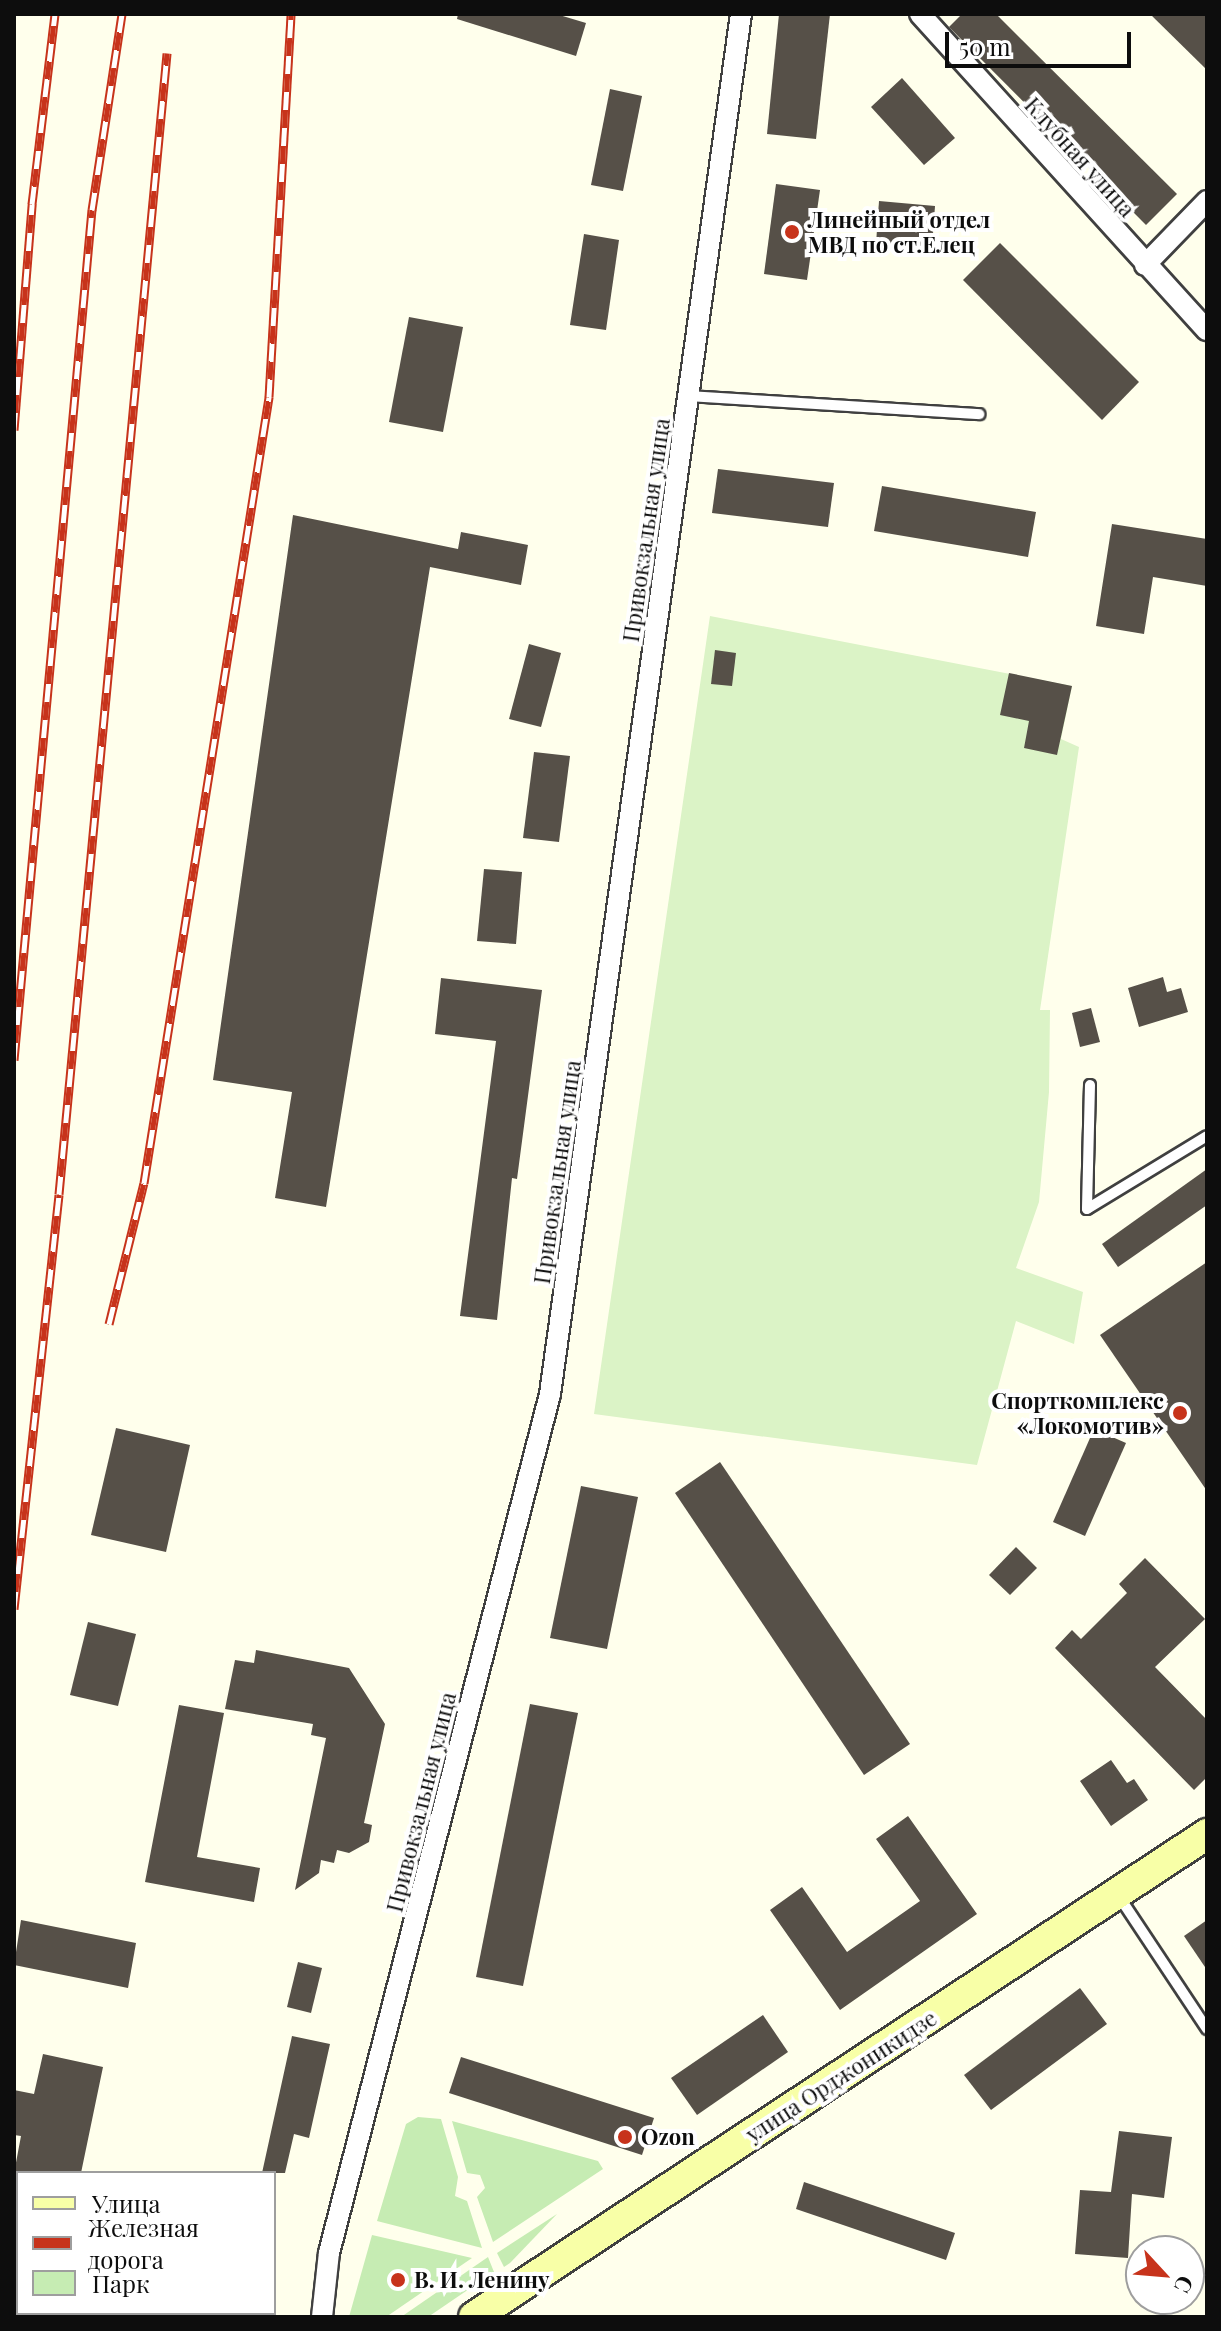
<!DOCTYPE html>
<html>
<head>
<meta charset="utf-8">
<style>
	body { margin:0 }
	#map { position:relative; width:1221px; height:2331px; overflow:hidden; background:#ffffec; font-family:"Playfair Display",serif }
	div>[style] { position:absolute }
	.green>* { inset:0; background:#c6ecb3 }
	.pitch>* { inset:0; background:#dbf3c6 }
	.building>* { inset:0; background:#565048 }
	.roads { filter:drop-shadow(2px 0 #404040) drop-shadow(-2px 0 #404040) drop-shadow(0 2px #404040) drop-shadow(0 -2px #404040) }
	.lane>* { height:10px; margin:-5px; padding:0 5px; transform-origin:5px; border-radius:5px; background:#fff }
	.street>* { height:20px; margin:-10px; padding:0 10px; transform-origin:10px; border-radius:10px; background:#fff }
	.secondary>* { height:30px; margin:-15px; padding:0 15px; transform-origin:15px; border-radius:15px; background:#f8ffa7 }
	.rail>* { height:9px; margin-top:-4.5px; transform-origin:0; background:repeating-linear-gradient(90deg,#fff 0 18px,#c7331b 0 36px); box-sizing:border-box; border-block:2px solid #c7331b }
	.dots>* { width:22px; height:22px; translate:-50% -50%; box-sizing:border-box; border:4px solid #fff; border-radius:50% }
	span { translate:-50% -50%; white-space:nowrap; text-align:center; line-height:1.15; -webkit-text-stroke:8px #fff; paint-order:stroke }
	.street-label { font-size:22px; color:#0d0d0d }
	.poi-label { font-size:22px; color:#0d0d0d; font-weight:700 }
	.left { translate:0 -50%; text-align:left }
	.right { translate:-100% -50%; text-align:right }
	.frame { position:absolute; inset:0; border:16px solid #0d0d0d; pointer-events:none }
	.legend { position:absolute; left:16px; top:2171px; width:260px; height:144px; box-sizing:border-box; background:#fff; border:2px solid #9e9e9e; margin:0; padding:10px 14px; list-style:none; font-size:24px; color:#0d0d0d }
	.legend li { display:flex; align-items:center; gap:16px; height:40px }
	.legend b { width:40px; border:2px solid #9e9e9e }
	.north { position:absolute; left:1125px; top:2235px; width:80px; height:80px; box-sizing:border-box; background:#fff; border:2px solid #9e9e9e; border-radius:50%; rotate:116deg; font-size:22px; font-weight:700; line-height:32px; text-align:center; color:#0d0d0d }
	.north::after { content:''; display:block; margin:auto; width:28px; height:36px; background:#c7331b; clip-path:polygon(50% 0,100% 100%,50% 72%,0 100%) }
	.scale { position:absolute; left:945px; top:32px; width:186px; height:36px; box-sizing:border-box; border:4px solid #0d0d0d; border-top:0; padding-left:10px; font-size:24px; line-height:28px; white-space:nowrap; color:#0d0d0d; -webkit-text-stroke:6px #fff; paint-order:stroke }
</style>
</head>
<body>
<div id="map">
	<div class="green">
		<i style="clip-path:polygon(418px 2117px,441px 2119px,458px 2177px,455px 2196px,467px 2201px,482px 2248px,377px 2221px,406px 2124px)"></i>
		<i style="clip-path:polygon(452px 2121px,598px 2161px,603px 2169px,493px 2242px,477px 2197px,485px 2188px,480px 2175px,467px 2173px)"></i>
		<i style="clip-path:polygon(557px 2214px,510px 2263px,504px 2267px,497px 2253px)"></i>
		<i style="clip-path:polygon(372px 2235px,472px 2258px,386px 2317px,349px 2317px)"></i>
		<i style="clip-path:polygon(488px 2257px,494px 2272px,428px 2317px,401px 2317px)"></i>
	</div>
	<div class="pitch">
		<i style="clip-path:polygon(710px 616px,1072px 686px,1061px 739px,1079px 747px,1040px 1010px,1050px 1010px,1049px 1092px,1039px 1202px,1016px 1268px,1083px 1292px,1074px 1344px,1016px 1321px,977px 1465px,594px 1414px)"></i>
	</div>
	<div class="building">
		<i style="clip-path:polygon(458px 14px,556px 14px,586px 23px,576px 56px,457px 19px)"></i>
		<i style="clip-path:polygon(779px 14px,830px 14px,816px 139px,767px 134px)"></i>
		<i style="clip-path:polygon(962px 14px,996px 14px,1177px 194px,1146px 225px,949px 27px)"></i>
		<i style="clip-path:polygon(1150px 14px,1207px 14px,1207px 70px)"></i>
		<i style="clip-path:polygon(902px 78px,955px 138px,924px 165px,871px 107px)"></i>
		<i style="clip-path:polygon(610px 89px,642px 96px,623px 191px,591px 185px)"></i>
		<i style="clip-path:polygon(776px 184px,820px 190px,807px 280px,764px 274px)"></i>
		<i style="clip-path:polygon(879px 201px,935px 206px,932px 248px,876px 244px)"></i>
		<i style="clip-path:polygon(584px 234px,619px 240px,606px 330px,570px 325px)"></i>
		<i style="clip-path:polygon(1000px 243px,1139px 382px,1102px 420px,963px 280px)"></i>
		<i style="clip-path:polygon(409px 317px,463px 327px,443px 432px,389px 422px)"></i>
		<i style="clip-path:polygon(718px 469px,834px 483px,828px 527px,712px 513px)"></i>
		<i style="clip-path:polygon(882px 486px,1036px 512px,1028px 557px,874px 531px)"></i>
		<i style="clip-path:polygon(293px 515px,458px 549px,461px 532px,528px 545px,521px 585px,430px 567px,326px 1207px,275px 1198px,292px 1092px,213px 1080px)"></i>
		<i style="clip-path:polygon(1112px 524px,1207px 539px,1207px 586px,1153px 577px,1144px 634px,1096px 626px)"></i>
		<i style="clip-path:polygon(529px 644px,561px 653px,541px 727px,509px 719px)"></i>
		<i style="clip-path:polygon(715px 650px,736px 653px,732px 686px,711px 684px)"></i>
		<i style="clip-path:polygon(1009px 673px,1072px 686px,1057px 755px,1024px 748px,1029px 721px,1000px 715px)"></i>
		<i style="clip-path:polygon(534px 752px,570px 756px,559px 842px,523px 838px)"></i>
		<i style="clip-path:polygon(484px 869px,522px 872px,516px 944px,477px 941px)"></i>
		<i style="clip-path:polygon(1163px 977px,1167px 992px,1181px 988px,1188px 1012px,1139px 1027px,1128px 988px)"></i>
		<i style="clip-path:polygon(441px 978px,542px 990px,517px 1179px,512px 1178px,497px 1320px,460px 1316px,496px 1041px,435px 1034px)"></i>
		<i style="clip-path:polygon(1091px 1008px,1100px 1042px,1080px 1047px,1072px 1013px)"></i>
		<i style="clip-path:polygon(1207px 1169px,1207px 1205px,1118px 1267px,1102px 1244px)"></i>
		<i style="clip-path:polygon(1207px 1262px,1207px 1491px,1100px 1335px)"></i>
		<i style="clip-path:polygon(116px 1428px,190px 1445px,166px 1552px,91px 1535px)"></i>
		<i style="clip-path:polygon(1094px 1429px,1126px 1443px,1085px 1536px,1053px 1522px)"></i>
		<i style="clip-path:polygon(720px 1462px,910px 1744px,864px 1775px,675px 1493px)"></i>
		<i style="clip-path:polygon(581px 1486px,638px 1497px,607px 1649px,550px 1638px)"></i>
		<i style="clip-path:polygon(1016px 1547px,1037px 1568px,1010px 1595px,989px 1575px)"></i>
		<i style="clip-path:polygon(1145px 1558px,1205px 1619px,1155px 1667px,1207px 1720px,1207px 1777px,1194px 1790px,1055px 1648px,1072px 1630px,1081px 1639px,1127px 1593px,1119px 1584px)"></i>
		<i style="clip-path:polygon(88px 1622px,136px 1634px,118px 1706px,70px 1695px)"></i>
		<i style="clip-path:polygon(256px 1650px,349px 1668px,385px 1724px,364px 1823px,372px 1825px,369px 1842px,349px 1853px,337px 1850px,334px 1863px,321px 1860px,319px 1873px,295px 1890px,326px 1738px,311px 1735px,313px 1724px,225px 1709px,235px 1660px,254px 1663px)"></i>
		<i style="clip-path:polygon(530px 1704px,578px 1713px,523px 1986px,476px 1977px)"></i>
		<i style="clip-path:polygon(179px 1705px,224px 1713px,197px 1857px,260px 1868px,254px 1902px,145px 1882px)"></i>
		<i style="clip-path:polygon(1111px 1760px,1127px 1783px,1134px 1779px,1148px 1800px,1111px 1826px,1080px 1781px)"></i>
		<i style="clip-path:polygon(908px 1816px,977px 1914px,840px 2010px,770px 1910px,802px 1887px,847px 1952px,920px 1901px,876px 1839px)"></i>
		<i style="clip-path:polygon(21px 1920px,136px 1943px,128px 1988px,14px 1965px)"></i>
		<i style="clip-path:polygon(1207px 1920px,1207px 1970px,1184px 1936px)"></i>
		<i style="clip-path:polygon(298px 1962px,322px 1968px,311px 2013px,287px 2007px)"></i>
		<i style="clip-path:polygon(1080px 1988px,1107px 2024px,991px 2110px,964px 2075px)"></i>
		<i style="clip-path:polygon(763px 2015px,788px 2052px,697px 2115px,671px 2078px)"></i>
		<i style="clip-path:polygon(292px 2036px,330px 2044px,309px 2138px,294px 2134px,285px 2173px,262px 2173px)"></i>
		<i style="clip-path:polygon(43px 2054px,103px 2067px,81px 2173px,14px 2173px,21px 2136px,14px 2135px,14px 2090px,34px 2094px)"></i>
		<i style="clip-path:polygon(461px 2057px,654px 2118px,642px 2155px,449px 2093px)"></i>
		<i style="clip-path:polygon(1119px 2131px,1172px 2137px,1164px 2198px,1132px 2194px,1128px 2258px,1075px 2254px,1080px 2190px,1111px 2192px)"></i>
		<i style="clip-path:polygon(804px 2182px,955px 2233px,946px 2260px,796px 2209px)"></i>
	</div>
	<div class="roads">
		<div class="lane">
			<i style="left:689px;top:396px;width:291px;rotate:3.6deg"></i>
			<i style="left:1090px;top:1085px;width:124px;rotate:91.4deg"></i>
			<i style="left:1087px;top:1209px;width:140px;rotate:-31.3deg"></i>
			<i style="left:1118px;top:1895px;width:161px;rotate:56.4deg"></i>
		</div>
		<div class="street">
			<i style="left:920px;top:14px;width:427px;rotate:47.8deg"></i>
			<i style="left:1145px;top:265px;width:89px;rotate:-45.9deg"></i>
			<i style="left:322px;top:2317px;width:64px;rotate:-83.8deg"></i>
			<i style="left:329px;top:2253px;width:887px;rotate:-75.57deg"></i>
			<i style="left:550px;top:1394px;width:1393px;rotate:-82.12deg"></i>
		</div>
		<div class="secondary">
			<i style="left:474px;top:2317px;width:878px;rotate:-33.38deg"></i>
		</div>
	</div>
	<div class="rail">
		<i style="left:14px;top:430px;width:227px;rotate:-85.4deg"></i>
		<i style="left:32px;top:204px;width:191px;rotate:-83.1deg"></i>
		<i style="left:14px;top:1060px;width:854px;rotate:-84.76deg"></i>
		<i style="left:92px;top:210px;width:198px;rotate:-81.3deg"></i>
		<i style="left:109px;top:1324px;width:145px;rotate:-76.1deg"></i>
		<i style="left:144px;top:1183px;width:796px;rotate:-80.96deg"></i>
		<i style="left:269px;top:397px;width:384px;rotate:-86.7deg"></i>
		<i style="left:14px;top:1609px;width:417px;rotate:-83.8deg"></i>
		<i style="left:59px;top:1194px;width:1146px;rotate:-84.59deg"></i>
	</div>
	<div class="dots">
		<i style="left:792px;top:232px;background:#c7331b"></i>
		<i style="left:1180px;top:1413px;background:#c7331b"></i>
		<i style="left:625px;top:2137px;background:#c7331b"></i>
		<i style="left:398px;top:2280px;background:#c7331b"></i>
	</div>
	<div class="street-label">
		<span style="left:1080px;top:157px;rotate:48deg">Клубная улица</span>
		<span style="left:646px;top:530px;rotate:-82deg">Привокзальная улица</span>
		<span style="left:557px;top:1172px;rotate:-82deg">Привокзальная улица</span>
		<span style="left:421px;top:1802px;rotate:-76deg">Привокзальная улица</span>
		<span style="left:841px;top:2076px;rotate:-33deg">улица Орджоникидзе</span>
	</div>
	<div class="poi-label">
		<span class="left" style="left:808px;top:232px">Линейный отдел<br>МВД по ст.Елец</span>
		<span class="right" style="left:1164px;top:1413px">Спорткомплекс<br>«Локомотив»</span>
		<span class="left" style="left:641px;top:2137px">Ozon</span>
		<span class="left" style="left:414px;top:2280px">В. И. Ленину</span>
	</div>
	<div class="frame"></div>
	<ul class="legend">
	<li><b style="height:10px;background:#f8ffa7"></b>Улица</li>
	<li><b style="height:10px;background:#c7331b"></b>Железная дорога</li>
	<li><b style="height:22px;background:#c6ecb3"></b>Парк</li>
	</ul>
	<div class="north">С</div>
	<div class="scale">50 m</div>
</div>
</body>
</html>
